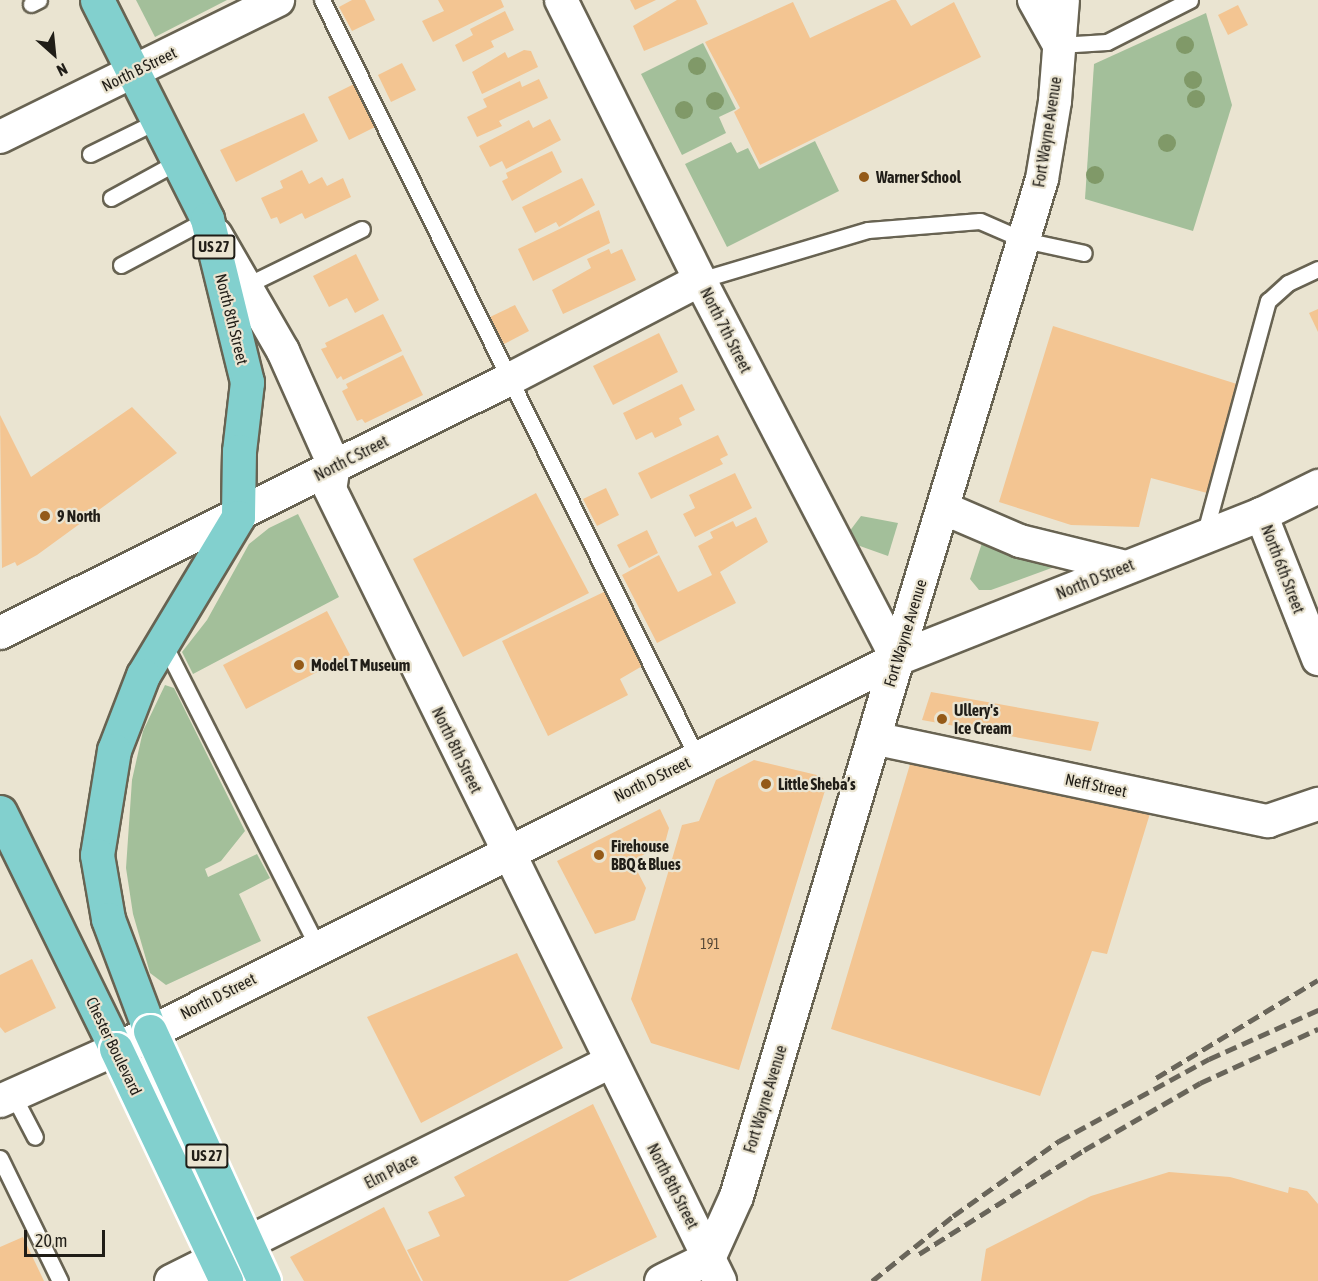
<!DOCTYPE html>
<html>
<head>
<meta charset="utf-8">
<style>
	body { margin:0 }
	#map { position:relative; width:1318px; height:1281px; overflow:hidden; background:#eae4d1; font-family:"Asap Condensed",sans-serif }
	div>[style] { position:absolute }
	.green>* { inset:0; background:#a3bf9a }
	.building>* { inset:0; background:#f3c592 }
	.roads { filter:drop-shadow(2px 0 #686352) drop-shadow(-2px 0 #686352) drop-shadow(0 2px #686352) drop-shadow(0 -2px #686352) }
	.service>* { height:15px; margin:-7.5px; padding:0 7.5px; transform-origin:7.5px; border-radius:7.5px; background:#fff }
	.minor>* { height:32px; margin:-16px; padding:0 16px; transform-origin:16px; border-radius:16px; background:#fff }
	.tertiary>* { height:33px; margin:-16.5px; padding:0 16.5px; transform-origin:16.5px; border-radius:16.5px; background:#fff }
	.trunk>* { height:33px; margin:-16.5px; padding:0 16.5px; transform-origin:16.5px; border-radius:16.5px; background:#82d0ce }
	.rail>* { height:4.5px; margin-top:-2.25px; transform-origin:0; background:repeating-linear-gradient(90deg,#69655a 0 12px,transparent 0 18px) }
	.bridges { filter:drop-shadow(2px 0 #fff) drop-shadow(-2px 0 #fff) drop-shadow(0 2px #fff) drop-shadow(0 -2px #fff) }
	.trunk-bridge>* { height:33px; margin:-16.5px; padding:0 16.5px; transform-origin:16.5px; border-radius:16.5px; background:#82d0ce }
	.trees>* { width:18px; height:18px; margin:-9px; border-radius:50%; background:#809968 }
	.dots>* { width:16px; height:16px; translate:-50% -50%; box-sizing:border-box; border:3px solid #eae4d1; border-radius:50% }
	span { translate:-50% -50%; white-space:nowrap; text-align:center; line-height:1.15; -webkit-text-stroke:4.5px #eae4d1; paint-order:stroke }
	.number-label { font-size:14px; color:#554736 }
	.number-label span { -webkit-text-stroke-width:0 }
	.shield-label span { padding:2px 4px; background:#eae4d1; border:2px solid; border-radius:4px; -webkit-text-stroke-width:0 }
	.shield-label { font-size:15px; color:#201d17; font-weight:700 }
	.street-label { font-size:16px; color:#201d17 }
	.poi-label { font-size:16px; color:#201d17; font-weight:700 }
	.left { translate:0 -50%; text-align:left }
	.north { position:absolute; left:24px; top:24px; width:60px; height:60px; -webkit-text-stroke:4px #eae4d1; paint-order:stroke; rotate:153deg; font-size:16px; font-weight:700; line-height:24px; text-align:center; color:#201d17 }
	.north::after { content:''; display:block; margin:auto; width:21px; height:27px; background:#201d17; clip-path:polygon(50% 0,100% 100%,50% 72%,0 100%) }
	.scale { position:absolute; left:24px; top:1230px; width:81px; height:27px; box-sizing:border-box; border:3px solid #201d17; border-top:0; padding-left:8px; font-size:18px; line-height:21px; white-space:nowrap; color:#201d17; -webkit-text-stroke:4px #eae4d1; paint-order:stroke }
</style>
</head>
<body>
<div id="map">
	<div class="green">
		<i style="clip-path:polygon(136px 0,227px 0,155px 37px)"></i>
		<i style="clip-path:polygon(1206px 13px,1232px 105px,1193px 231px,1085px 199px,1094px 64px)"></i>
		<i style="clip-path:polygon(703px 43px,736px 109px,719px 117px,726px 133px,682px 155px,641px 74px)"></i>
		<i style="clip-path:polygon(815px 141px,839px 191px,727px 247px,685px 164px,731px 142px,737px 153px,748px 148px,759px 169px)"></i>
		<i style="clip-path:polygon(298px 514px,339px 597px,193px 674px,182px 652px,207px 620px,249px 544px,269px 528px)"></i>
		<i style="clip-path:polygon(861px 516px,898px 523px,888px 556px,843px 540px)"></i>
		<i style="clip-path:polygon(982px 543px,1057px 566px,991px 590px,979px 590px,970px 579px)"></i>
		<i style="clip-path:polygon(165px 685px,174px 688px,245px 831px,221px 861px,205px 869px,208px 877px,257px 854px,270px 878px,239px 894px,261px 941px,166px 985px,150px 973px,133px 914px,126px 868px,132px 780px,143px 731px)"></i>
	</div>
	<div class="building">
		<i style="clip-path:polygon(352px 0,365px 0,375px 20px,352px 31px,339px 7px)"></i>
		<i style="clip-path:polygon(438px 0,501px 0,504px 7px,433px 42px,422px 21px,444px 11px)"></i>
		<i style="clip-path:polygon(630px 0,656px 0,635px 10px)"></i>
		<i style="clip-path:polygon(677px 0,696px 0,708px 24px,644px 51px,633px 26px)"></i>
		<i style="clip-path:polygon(891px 0,896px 0,911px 26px,954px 2px,981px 57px,760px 165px,734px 112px,740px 108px,705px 42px,793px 2px,810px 38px)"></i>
		<i style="clip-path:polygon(1238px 5px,1248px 25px,1228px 35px,1218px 15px)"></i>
		<i style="clip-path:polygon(505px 11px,514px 30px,491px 41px,494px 47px,463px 62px,455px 45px,473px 35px,470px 29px)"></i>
		<i style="clip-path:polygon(524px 50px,531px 51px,538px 67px,482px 94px,472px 72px,505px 52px,508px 58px)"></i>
		<i style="clip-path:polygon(402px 63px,416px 90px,391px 102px,378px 75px)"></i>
		<i style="clip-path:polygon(539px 79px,548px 98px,499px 121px,502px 126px,477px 137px,467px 117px,487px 107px,483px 99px,520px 81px,522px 87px)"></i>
		<i style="clip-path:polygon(356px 83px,377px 126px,349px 140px,328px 97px)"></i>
		<i style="clip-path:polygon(304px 113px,318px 141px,236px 182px,220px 150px)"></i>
		<i style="clip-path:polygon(550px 119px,561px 140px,506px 169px,502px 161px,490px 167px,479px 146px,529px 120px,533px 128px)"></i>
		<i style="clip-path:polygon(552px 151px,562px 172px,512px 201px,502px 181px,508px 178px,506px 173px)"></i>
		<i style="clip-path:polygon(302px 170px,309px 184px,322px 177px,327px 186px,343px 178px,351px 197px,305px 219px,302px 213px,280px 224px,277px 217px,271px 219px,261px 198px,283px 188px,280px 181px)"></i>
		<i style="clip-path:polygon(582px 178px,595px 205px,559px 227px,556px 222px,535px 233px,522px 207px)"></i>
		<i style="clip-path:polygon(599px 210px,610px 243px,533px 281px,518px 249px)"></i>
		<i style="clip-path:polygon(609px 249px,611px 254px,622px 249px,636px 280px,563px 314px,552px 290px,591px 268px,587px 259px)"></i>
		<i style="clip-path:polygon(356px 254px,379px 300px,355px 313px,347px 298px,329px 307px,313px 276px)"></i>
		<i style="clip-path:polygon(515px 305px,529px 331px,504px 344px,490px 317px)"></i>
		<i style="clip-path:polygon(1318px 309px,1318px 332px,1309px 313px)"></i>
		<i style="clip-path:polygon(383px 314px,402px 351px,343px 380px,341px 376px,337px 379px,321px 349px,327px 347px,325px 343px)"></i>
		<i style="clip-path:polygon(1053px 326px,1240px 385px,1207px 493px,1151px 478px,1139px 527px,1071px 525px,999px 502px)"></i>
		<i style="clip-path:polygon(659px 333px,678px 372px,613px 405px,593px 366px)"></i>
		<i style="clip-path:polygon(403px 355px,423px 395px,365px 423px,362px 419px,357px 421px,342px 391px,348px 388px,346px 384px)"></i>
		<i style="clip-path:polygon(682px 384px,695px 410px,679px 418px,682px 425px,655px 438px,652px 432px,636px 440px,623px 413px)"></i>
		<i style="clip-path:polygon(132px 407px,177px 453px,37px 555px,17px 566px,15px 562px,2px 568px,0 415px,31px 477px)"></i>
		<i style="clip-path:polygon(718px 435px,728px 455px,720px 459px,723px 464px,651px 499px,638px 473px)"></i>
		<i style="clip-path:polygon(735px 473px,752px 508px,695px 537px,683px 514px,695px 508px,689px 495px)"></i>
		<i style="clip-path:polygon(606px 488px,619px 515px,597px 526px,583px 499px)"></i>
		<i style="clip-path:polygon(536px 493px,589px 593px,463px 657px,413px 559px)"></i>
		<i style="clip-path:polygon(756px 517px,768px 542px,720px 572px,736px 603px,657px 643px,622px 575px,659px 555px,678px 592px,712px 575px,698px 546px,713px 538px,710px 532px,733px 521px,736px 527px)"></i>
		<i style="clip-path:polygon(647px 530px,658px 553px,629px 568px,617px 545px)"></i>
		<i style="clip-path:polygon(608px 590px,644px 665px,620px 679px,628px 695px,548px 736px,502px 641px)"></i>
		<i style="clip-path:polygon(327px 611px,350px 655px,246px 709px,223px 665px)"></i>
		<i style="clip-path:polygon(931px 692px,1099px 722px,1091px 751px,922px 720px)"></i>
		<i style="clip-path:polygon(754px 760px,821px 776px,827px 784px,739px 1070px,651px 1043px,631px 999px,682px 825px,699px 821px,716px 780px)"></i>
		<i style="clip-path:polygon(911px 761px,1152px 807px,1107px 954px,1092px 951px,1040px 1096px,831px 1029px)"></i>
		<i style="clip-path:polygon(660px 809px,669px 828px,665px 843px,632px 861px,646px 888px,635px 920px,595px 934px,557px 861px)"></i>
		<i style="clip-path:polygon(517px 953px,563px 1048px,421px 1123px,367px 1017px)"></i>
		<i style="clip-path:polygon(32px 959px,56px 1008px,5px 1033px,0 1027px,0 975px)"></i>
		<i style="clip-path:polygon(593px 1104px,657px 1237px,568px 1281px,423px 1281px,407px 1250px,440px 1236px,428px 1212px,465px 1196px,454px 1177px)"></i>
		<i style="clip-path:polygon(1169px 1172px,1230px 1177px,1288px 1193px,1289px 1187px,1307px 1191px,1318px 1204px,1318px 1281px,981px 1281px,986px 1249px,1091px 1196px)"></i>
		<i style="clip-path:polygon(384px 1207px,421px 1281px,304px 1281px,290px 1257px)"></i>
		<i style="clip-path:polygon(23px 1237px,44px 1281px,0 1281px,0 1247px)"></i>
	</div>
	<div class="roads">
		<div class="service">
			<i style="left:322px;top:0;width:845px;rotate:63.65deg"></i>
			<i style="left:31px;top:4px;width:9px;rotate:-27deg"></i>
			<i style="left:1059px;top:45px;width:48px;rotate:-3.6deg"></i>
			<i style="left:1107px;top:42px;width:93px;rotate:-26.8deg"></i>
			<i style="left:90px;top:154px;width:75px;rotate:-26.2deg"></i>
			<i style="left:111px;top:198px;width:75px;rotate:-28.6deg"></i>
			<i style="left:121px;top:265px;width:98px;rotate:-28.1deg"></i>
			<i style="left:700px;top:280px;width:175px;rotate:-16.6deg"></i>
			<i style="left:868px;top:230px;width:112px;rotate:-4.6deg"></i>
			<i style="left:980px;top:221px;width:48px;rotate:23.4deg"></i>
			<i style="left:1024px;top:240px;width:61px;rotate:12.2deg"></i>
			<i style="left:245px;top:286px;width:130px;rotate:-26deg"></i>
			<i style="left:1204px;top:536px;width:244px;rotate:-74.8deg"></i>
			<i style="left:1268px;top:301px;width:27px;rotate:-42deg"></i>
			<i style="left:1288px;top:283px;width:33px;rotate:-25deg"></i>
			<i style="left:163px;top:642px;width:341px;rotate:63.1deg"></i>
			<i style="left:13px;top:1095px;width:47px;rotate:62.4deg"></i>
			<i style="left:0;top:1158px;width:137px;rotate:64deg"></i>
		</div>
		<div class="minor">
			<i style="left:561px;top:0;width:313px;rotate:63.6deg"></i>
			<i style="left:700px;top:280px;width:426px;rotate:62.5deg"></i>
			<i style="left:1034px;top:0;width:51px;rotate:60.9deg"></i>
			<i style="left:0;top:137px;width:310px;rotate:-26.2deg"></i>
			<i style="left:216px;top:235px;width:134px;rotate:60deg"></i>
			<i style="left:283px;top:351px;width:125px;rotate:65.9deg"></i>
			<i style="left:334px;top:465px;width:24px;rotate:99deg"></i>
			<i style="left:330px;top:489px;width:883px;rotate:63.78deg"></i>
			<i style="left:943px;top:508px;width:84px;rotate:23.2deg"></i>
			<i style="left:1020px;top:541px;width:109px;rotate:13.8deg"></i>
			<i style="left:1261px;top:514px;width:156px;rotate:68.5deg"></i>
			<i style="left:0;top:633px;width:570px;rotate:-26.48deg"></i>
			<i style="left:510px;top:379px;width:214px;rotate:-27.5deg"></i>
			<i style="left:897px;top:658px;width:500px;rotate:-73.16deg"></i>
			<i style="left:1042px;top:179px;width:79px;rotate:-80.5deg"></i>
			<i style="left:1055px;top:101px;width:101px;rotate:-85.5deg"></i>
			<i style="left:873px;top:738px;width:404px;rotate:11.9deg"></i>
			<i style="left:1268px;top:821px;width:53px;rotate:-18.8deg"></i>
			<i style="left:0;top:1101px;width:127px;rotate:-24.1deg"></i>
			<i style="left:171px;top:1281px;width:491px;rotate:-26.5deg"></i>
		</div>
		<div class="tertiary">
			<i style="left:116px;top:1049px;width:873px;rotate:-26.59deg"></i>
			<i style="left:897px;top:658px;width:391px;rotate:-21.6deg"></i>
			<i style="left:1261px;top:514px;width:64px;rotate:-26.2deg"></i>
			<i style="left:661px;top:1281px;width:52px;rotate:-26.1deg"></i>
			<i style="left:708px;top:1258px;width:68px;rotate:-65.7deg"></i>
			<i style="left:736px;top:1196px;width:562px;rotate:-73.34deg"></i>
		</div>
		<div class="trunk">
			<i style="left:97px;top:0;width:245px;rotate:63.3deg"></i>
			<i style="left:207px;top:219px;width:168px;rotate:76.2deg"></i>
			<i style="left:247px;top:382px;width:69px;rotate:96.6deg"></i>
			<i style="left:239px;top:451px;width:66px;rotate:90.9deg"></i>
			<i style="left:238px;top:517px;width:184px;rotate:121deg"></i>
			<i style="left:143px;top:675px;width:80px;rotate:111.1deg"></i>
			<i style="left:114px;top:750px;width:106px;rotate:99.2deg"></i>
			<i style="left:97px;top:855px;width:65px;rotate:80.2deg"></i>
			<i style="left:108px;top:919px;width:120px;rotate:69.4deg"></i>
			<i style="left:0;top:812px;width:264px;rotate:63.9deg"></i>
		</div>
	</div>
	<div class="rail">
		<i style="left:1156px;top:1078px;width:189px;rotate:-31.2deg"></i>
		<i style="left:919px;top:1254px;width:195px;rotate:-32.2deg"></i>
		<i style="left:1084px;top:1150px;width:134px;rotate:-30deg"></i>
		<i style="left:1200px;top:1083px;width:130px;rotate:-24.6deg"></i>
		<i style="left:872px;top:1281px;width:104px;rotate:-38.7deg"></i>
		<i style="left:953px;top:1216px;width:130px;rotate:-35.3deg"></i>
		<i style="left:1059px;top:1141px;width:171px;rotate:-28.7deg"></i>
		<i style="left:1209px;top:1059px;width:120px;rotate:-24.2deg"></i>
	</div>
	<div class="bridges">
		<div class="trunk-bridge">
			<i style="left:150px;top:1031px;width:275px;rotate:65.5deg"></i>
			<i style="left:116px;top:1049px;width:257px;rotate:64.6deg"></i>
		</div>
	</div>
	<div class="trees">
		<i style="left:1185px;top:45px"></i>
		<i style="left:697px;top:66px"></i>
		<i style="left:1193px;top:80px"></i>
		<i style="left:1196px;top:99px"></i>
		<i style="left:715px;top:101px"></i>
		<i style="left:684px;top:110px"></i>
		<i style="left:1167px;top:143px"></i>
		<i style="left:1095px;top:175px"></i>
	</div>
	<div class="dots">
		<i style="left:864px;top:177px;background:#945a18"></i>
		<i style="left:45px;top:516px;background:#945a18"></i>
		<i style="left:299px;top:665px;background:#945a18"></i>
		<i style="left:942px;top:719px;background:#945a18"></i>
		<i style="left:766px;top:784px;background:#945a18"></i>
		<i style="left:599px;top:855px;background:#945a18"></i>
	</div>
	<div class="number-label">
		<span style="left:710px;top:944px">191</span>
	</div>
	<div class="shield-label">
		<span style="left:214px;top:247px">US 27</span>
		<span style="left:207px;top:1156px">US 27</span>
	</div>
	<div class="street-label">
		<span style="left:139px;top:69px;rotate:-26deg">North B Street</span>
		<span style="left:1047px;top:132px;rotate:-81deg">Fort Wayne Avenue</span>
		<span style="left:232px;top:319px;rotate:76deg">North 8th Street</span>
		<span style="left:726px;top:330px;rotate:63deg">North 7th Street</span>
		<span style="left:351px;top:458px;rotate:-27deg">North C Street</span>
		<span style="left:1283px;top:569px;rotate:69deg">North 6th Street</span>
		<span style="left:1095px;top:579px;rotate:-22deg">North D Street</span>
		<span style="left:905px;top:633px;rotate:-73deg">Fort Wayne Avenue</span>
		<span style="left:457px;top:750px;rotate:64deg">North 8th Street</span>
		<span style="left:652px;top:779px;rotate:-26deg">North D Street</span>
		<span style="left:1096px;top:785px;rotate:12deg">Neff Street</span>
		<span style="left:218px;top:996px;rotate:-27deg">North D Street</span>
		<span style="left:114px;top:1046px;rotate:64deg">Chester Boulevard</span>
		<span style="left:765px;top:1099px;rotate:-73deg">Fort Wayne Avenue</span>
		<span style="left:391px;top:1171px;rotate:-27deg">Elm Place</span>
		<span style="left:673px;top:1186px;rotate:63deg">North 8th Street</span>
	</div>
	<div class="poi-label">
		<span class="left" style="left:876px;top:177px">Warner School</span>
		<span class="left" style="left:57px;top:516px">9 North</span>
		<span class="left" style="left:311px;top:665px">Model T Museum</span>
		<span class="left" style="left:954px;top:719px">Ullery's<br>Ice Cream</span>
		<span class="left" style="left:778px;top:784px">Little Sheba’s</span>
		<span class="left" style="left:611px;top:855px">Firehouse<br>BBQ &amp; Blues</span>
	</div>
	<div class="north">N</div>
	<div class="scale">20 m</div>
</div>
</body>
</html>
